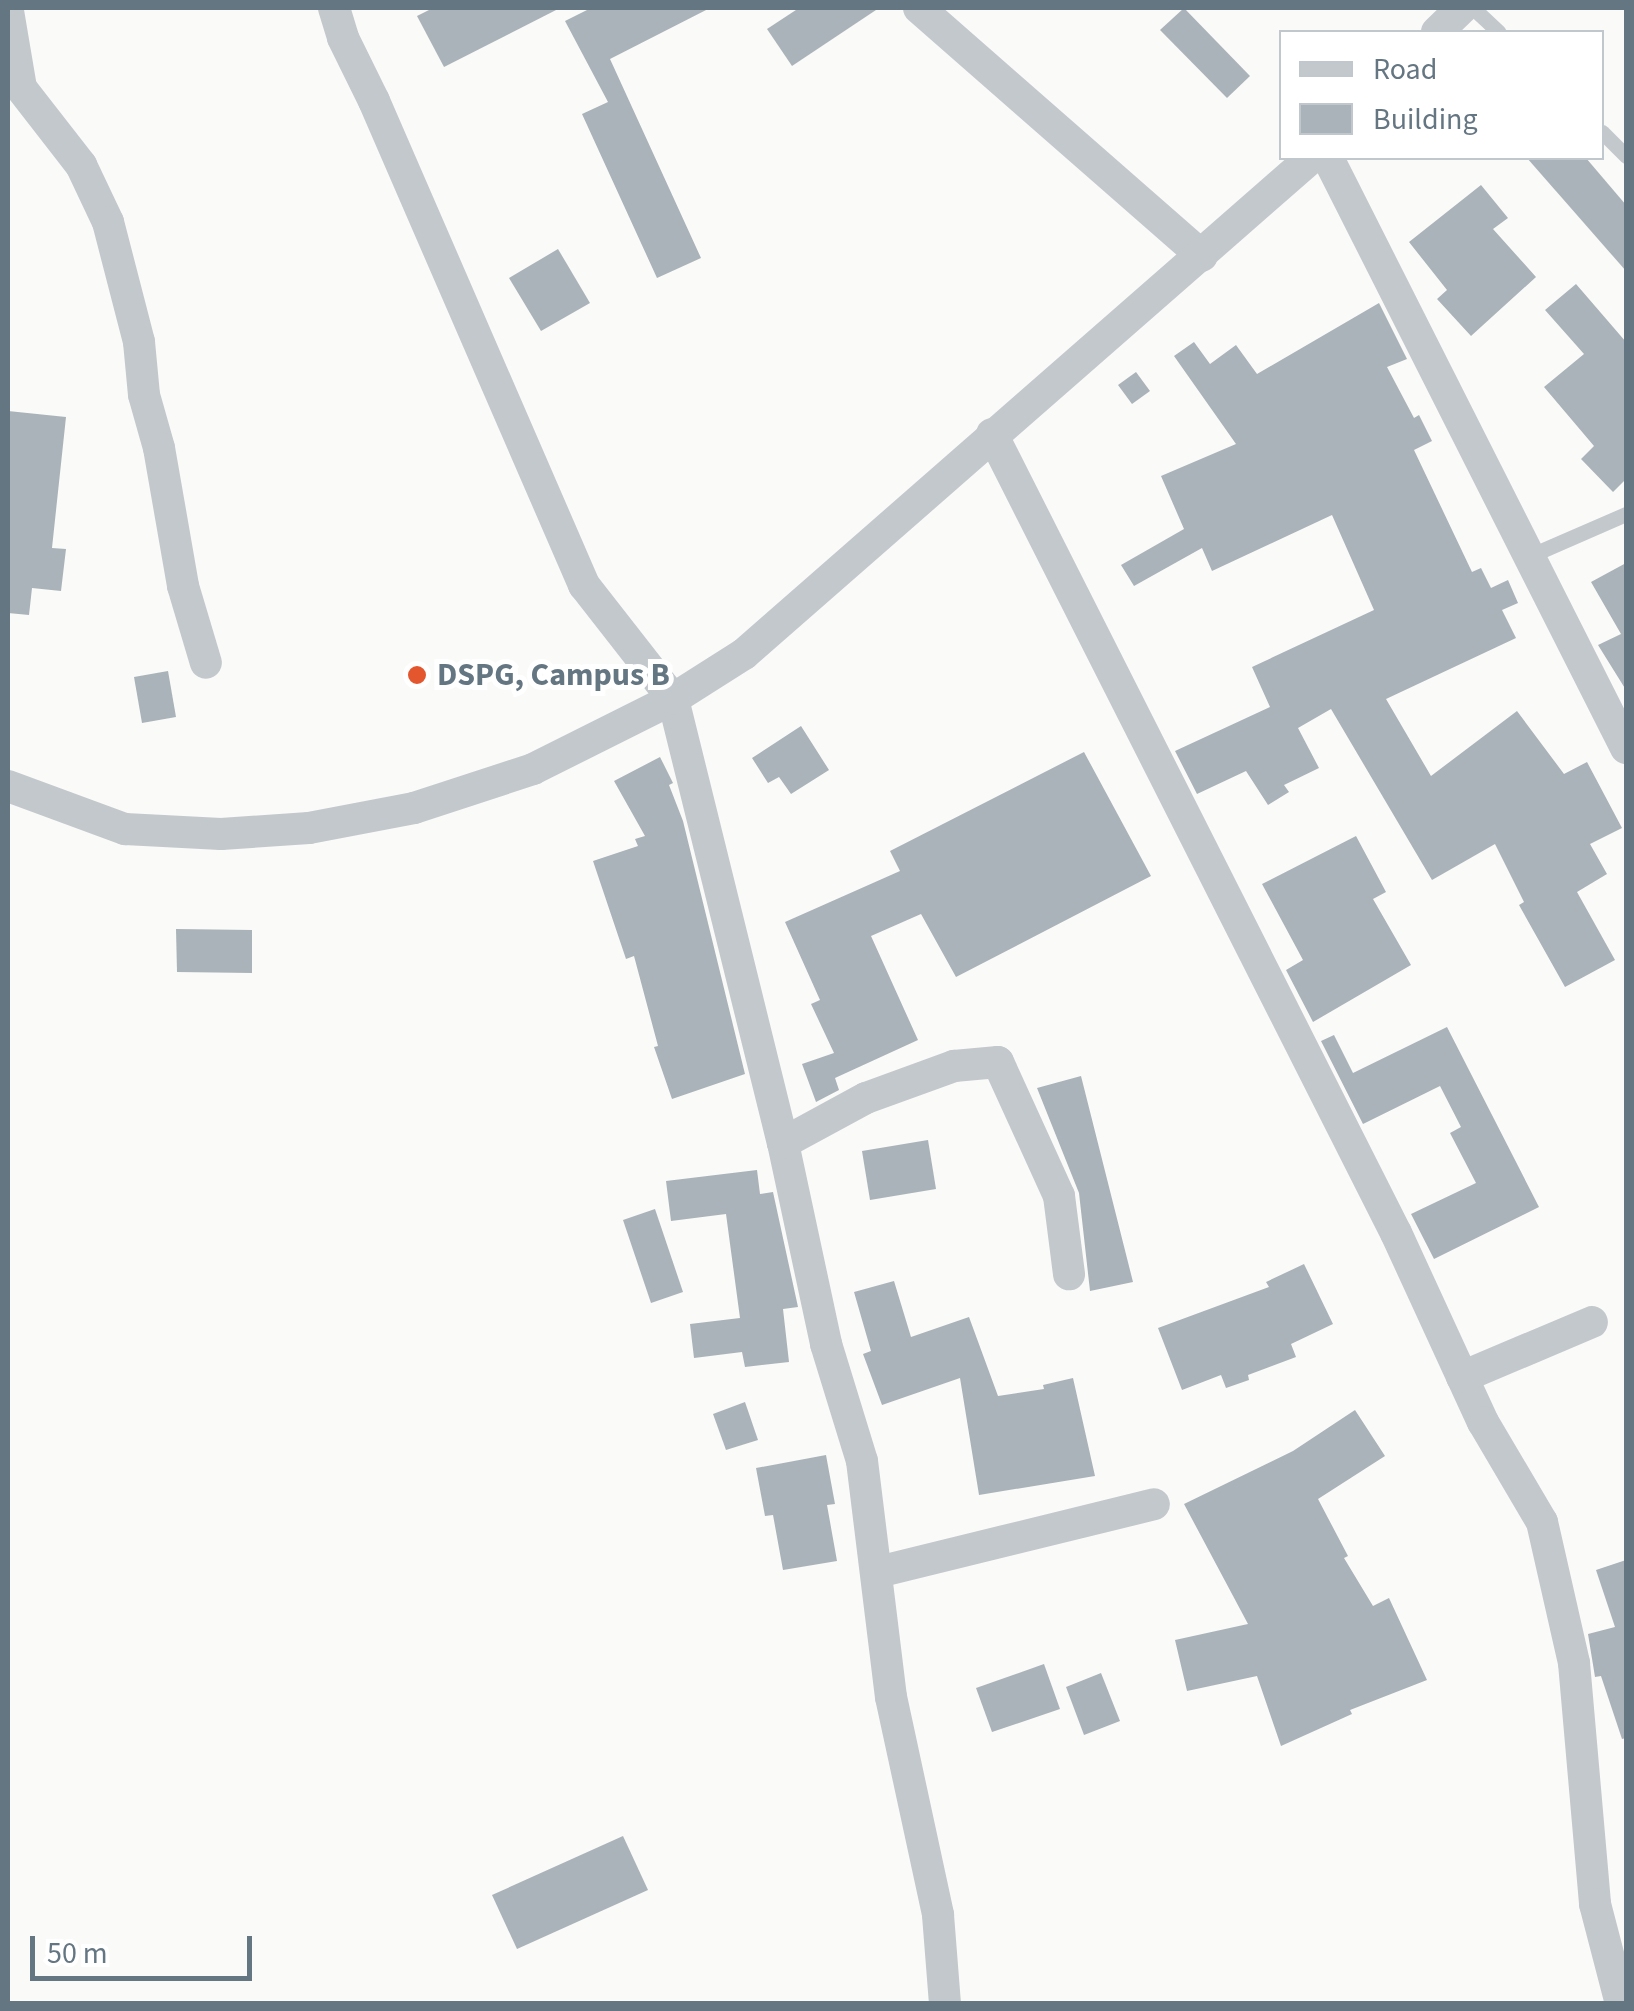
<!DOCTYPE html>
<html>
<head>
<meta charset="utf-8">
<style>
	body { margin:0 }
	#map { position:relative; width:1634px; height:2011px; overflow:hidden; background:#fafaf8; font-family:"Source Sans 3",sans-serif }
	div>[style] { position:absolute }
	.building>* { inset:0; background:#aab3b9 }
	.lane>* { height:15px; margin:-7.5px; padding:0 7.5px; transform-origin:7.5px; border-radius:7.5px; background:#c3c8cc }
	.street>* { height:32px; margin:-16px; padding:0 16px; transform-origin:16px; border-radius:16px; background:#c3c8cc }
	.dots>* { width:28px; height:28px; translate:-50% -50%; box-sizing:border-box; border:5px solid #fff; border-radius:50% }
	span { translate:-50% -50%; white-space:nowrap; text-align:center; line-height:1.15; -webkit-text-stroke:10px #fff; paint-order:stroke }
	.poi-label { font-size:32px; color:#657683; font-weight:700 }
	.left { translate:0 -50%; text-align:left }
	.frame { position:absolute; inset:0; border:10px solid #657683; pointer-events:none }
	.legend { position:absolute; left:1279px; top:30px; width:325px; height:130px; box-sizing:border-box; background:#fff; border:2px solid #c1c8cd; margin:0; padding:12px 18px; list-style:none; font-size:30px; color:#657683 }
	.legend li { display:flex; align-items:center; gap:20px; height:50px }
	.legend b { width:50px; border:2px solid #c1c8cd }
	.scale { position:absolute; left:30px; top:1936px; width:222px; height:45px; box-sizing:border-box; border:5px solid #657683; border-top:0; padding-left:12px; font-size:30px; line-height:35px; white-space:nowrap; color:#657683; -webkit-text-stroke:8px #fff; paint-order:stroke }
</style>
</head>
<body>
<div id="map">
	<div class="building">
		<i style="clip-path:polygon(433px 8px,560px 8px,444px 67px,417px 16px)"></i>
		<i style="clip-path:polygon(591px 8px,710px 8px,610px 59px,701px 258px,657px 278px,582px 114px,608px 102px,565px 21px)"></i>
		<i style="clip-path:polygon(799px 8px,879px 8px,792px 66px,767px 29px)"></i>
		<i style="clip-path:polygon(1184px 8px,1250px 76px,1227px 98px,1160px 30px)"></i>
		<i style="clip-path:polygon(1527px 158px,1586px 158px,1626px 205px,1626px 271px)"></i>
		<i style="clip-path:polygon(1481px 185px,1508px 218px,1493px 229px,1536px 277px,1471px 336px,1437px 299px,1447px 290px,1409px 242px)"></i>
		<i style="clip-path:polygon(558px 249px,590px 303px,541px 331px,509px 278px)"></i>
		<i style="clip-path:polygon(1576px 284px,1626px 342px,1626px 479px,1613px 492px,1581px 459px,1594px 446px,1544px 387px,1584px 354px,1545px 310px)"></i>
		<i style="clip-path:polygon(1379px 303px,1407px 359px,1387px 367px,1414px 418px,1419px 415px,1432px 441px,1414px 450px,1472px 572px,1481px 568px,1491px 588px,1508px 580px,1518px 603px,1502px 610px,1516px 638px,1386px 699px,1431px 776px,1517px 711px,1564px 774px,1587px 762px,1622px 828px,1590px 844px,1607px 874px,1577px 892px,1615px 960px,1565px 987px,1519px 905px,1524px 902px,1495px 844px,1432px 880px,1331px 709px,1298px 728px,1319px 768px,1284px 785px,1289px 792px,1268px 805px,1246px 771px,1197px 794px,1175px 751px,1270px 707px,1252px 667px,1374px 610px,1332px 515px,1212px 571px,1202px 548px,1134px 586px,1121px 565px,1184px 529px,1161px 476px,1236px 444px,1174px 356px,1194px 342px,1210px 364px,1236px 345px,1257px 374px)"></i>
		<i style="clip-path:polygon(1136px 372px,1150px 391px,1132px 404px,1118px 385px)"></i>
		<i style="clip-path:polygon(8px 411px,66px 417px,52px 548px,66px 549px,61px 591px,32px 588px,29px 615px,8px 613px)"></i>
		<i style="clip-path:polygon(1626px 563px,1626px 690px,1598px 645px,1621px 634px,1591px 582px)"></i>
		<i style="clip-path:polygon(168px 671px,176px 717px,142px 723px,134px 677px)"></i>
		<i style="clip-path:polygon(801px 726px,829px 770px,791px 794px,779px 777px,768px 783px,752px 758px)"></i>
		<i style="clip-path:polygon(1084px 752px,1151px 876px,956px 977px,921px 914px,871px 936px,918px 1040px,835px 1078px,839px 1090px,816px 1102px,802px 1064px,834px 1053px,811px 1004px,820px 1000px,785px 922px,900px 871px,890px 851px)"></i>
		<i style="clip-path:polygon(660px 757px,673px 783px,669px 785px,683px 821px,745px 1074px,672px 1099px,654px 1047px,658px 1046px,634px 956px,626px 959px,593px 861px,638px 846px,635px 839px,645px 836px,614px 781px)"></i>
		<i style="clip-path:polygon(1356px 836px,1386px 892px,1373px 899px,1411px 965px,1313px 1022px,1286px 970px,1303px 960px,1262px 884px)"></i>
		<i style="clip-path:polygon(176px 929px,252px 930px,252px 973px,177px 972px)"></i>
		<i style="clip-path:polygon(1447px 1027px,1539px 1207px,1434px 1259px,1411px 1214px,1476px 1183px,1450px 1133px,1461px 1127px,1440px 1086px,1363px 1124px,1321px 1041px,1334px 1035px,1353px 1073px)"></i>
		<i style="clip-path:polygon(1081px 1076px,1133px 1282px,1090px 1291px,1079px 1193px,1037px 1088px)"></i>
		<i style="clip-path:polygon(928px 1140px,936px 1189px,870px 1200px,862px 1151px)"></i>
		<i style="clip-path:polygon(757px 1170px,760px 1194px,773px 1192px,798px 1307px,783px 1309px,789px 1362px,745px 1367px,742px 1352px,694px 1358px,690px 1324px,740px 1318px,726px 1214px,671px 1221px,666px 1181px)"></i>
		<i style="clip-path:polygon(655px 1209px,683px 1292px,651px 1303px,623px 1220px)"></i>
		<i style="clip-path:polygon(1304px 1264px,1333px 1324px,1291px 1344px,1296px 1357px,1248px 1375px,1249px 1380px,1226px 1388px,1221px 1375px,1182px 1390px,1158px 1328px,1269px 1287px,1266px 1282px)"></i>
		<i style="clip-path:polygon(894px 1281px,911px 1337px,969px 1317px,998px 1396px,1044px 1389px,1043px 1385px,1073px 1378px,1095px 1476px,979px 1495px,960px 1378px,882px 1405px,863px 1354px,871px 1351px,854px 1292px)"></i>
		<i style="clip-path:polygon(745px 1402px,758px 1440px,726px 1450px,713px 1414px)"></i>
		<i style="clip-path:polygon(1355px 1410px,1385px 1456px,1318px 1499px,1348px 1556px,1344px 1558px,1373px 1606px,1389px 1598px,1427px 1680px,1350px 1710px,1352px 1714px,1281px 1746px,1257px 1676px,1187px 1691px,1175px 1640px,1248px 1624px,1184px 1504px,1293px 1451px)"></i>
		<i style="clip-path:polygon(826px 1455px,835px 1504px,827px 1505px,837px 1561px,783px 1570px,773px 1515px,765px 1516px,756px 1468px)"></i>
		<i style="clip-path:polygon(1626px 1560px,1626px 1738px,1622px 1739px,1601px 1676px,1595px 1677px,1588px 1634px,1615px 1627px,1596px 1570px)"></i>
		<i style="clip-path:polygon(1044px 1664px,1060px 1709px,992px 1732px,976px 1688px)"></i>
		<i style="clip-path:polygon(1101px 1673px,1120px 1721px,1084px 1735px,1066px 1687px)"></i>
		<i style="clip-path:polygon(623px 1836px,648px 1890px,517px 1949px,492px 1895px)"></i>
	</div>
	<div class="lane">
		<i style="left:1473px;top:8px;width:35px;rotate:43deg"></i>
		<i style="left:1602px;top:132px;width:34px;rotate:45deg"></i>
		<i style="left:1527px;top:557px;width:108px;rotate:-23.5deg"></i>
	</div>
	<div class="street">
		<i style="left:334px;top:8px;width:31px;rotate:73deg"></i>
		<i style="left:343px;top:38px;width:70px;rotate:63.8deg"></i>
		<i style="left:374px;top:101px;width:528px;rotate:66.54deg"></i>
		<i style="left:584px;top:585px;width:145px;rotate:52deg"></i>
		<i style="left:673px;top:699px;width:457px;rotate:76.1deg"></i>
		<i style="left:783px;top:1143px;width:206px;rotate:77.9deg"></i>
		<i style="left:826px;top:1344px;width:122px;rotate:72.9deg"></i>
		<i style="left:862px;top:1461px;width:238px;rotate:83deg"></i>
		<i style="left:891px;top:1697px;width:223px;rotate:77.8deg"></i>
		<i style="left:938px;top:1915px;width:89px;rotate:85.5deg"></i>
		<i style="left:919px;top:8px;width:376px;rotate:41.2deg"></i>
		<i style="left:8px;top:11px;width:78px;rotate:80.4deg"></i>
		<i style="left:21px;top:88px;width:98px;rotate:52.1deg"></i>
		<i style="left:81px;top:165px;width:63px;rotate:64.7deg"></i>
		<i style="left:108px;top:222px;width:124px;rotate:75.5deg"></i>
		<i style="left:139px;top:342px;width:53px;rotate:84.6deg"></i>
		<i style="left:144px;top:395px;width:55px;rotate:74.2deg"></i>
		<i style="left:159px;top:448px;width:140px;rotate:80.1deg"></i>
		<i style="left:183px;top:586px;width:80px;rotate:73.4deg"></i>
		<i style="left:1437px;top:32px;width:35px;rotate:-44deg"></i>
		<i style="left:1328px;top:158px;width:661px;rotate:63.2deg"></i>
		<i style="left:992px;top:434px;width:895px;rotate:63.18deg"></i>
		<i style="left:1396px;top:1233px;width:208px;rotate:65.3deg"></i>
		<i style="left:1483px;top:1422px;width:116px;rotate:59.5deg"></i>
		<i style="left:1542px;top:1522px;width:145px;rotate:77.2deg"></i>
		<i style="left:1574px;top:1663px;width:242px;rotate:85deg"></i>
		<i style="left:1595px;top:1904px;width:103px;rotate:75.4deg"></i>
		<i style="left:8px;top:786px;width:125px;rotate:20.2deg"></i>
		<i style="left:125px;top:829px;width:96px;rotate:3deg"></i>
		<i style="left:221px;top:834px;width:88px;rotate:-3.9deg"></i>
		<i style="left:309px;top:828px;width:107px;rotate:-10.8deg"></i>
		<i style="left:414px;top:808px;width:125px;rotate:-18.1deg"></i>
		<i style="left:533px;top:769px;width:157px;rotate:-26.6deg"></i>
		<i style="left:673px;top:699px;width:84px;rotate:-32.4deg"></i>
		<i style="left:744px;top:654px;width:753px;rotate:-41.18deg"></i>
		<i style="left:783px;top:1143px;width:94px;rotate:-28.5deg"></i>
		<i style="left:866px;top:1098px;width:94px;rotate:-20deg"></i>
		<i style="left:954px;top:1066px;width:44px;rotate:-5.2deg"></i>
		<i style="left:998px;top:1062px;width:147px;rotate:65.5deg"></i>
		<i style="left:1059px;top:1196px;width:79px;rotate:82.7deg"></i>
		<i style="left:1462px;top:1377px;width:141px;rotate:-22.9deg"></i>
		<i style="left:878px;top:1572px;width:284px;rotate:-13.8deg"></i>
	</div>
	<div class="dots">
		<i style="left:417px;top:675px;background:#e4572e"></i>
	</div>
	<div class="poi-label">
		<span class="left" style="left:437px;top:675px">DSPG, Campus B</span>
	</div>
	<div class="frame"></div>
	<ul class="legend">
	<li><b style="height:12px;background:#c3c8cc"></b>Road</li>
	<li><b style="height:28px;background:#aab3b9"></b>Building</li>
	</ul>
	<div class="scale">50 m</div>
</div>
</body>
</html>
